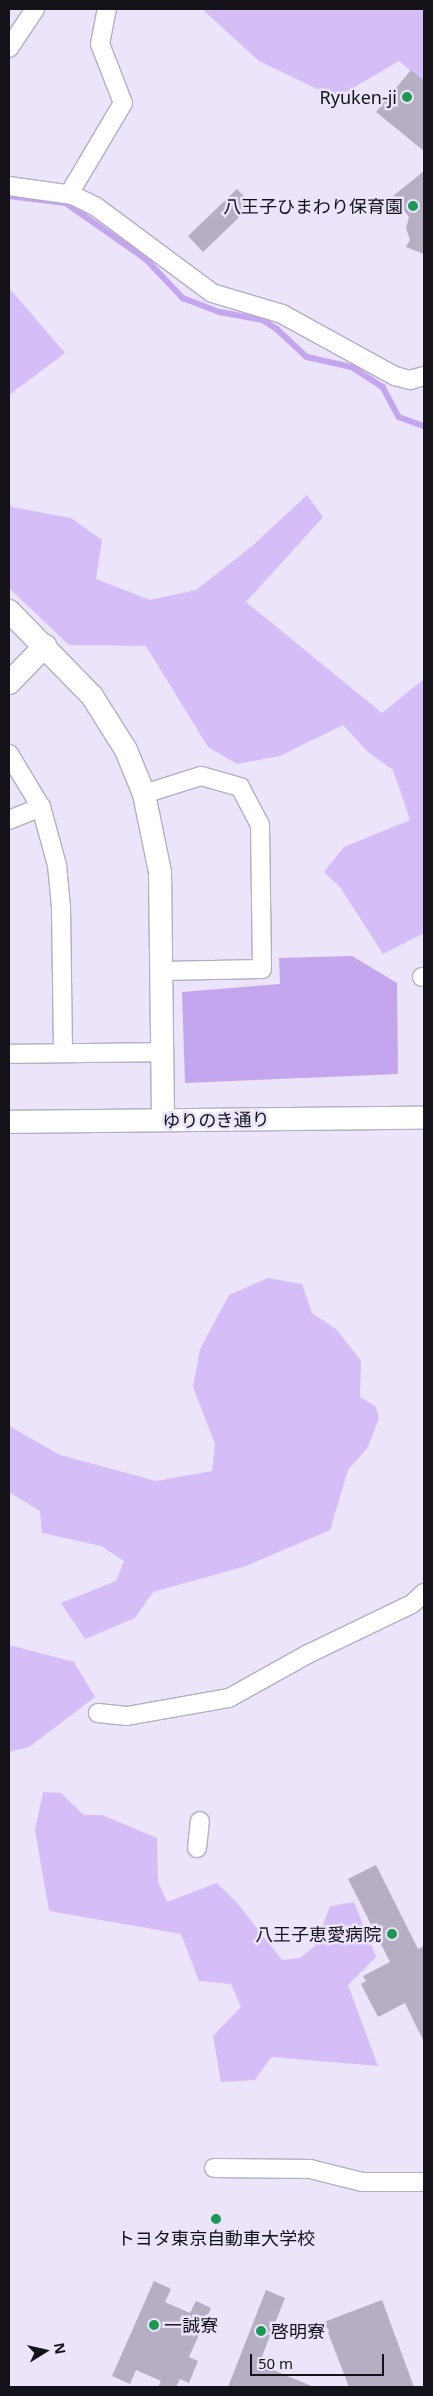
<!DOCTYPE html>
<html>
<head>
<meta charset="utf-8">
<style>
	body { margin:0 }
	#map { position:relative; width:433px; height:2396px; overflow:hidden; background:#ece4fa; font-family:"Noto Sans","Noto Sans JP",sans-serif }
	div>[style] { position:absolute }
	.green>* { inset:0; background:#d5bef8 }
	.water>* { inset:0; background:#c4a6ee }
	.stream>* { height:5.5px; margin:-2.75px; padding:0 2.75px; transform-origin:2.75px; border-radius:2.75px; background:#c4a6ee }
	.building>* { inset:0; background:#b6aec3 }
	.roads { filter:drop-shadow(1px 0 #b5adc2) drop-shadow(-1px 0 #b5adc2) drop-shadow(0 1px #b5adc2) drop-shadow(0 -1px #b5adc2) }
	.minor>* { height:18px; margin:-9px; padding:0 9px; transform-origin:9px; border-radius:9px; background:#fff }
	.tertiary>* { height:22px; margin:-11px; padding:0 11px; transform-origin:11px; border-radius:11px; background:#fff }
	.dots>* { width:14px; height:14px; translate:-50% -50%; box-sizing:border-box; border:2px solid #ece4fa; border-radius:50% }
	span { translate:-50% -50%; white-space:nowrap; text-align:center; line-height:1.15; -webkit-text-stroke:5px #ece4fa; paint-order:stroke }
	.poi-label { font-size:18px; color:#141119 }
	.right { translate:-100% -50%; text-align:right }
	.left { translate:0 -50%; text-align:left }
	.street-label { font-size:18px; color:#141119 }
	.frame { position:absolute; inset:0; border:10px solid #141119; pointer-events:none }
	.north { position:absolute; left:20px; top:2326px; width:50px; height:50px; -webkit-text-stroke:4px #ece4fa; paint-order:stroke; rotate:80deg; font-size:14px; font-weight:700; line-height:20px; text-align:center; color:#141119 }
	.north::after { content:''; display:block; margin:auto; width:18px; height:22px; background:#141119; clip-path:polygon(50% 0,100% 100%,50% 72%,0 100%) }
	.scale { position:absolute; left:250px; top:2354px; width:134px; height:22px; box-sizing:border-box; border:2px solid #141119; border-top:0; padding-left:6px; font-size:15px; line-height:18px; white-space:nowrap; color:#141119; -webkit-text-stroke:4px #ece4fa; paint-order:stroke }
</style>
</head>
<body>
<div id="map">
	<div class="green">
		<i style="clip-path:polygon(202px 9px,424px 9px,424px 82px,399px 61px,336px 98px,259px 61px)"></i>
		<i style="clip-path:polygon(9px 288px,65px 353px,9px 395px)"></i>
		<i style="clip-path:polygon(307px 495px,323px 517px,246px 602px,382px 713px,424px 679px,424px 933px,383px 954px,340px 887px,324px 872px,344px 847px,410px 820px,393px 770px,369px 753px,343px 725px,280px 756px,237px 764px,208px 747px,146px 646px,69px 645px,9px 588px,9px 503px,12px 507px,71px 518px,102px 540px,96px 579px,150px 600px,196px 590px,251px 547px)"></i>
		<i style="clip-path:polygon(268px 1278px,302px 1284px,312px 1313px,337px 1330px,361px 1361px,360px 1397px,376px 1407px,379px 1418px,368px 1447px,348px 1470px,330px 1530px,246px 1566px,153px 1592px,135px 1618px,85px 1639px,61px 1603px,116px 1581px,124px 1561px,101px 1546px,42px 1533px,40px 1511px,9px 1492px,9px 1426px,60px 1455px,156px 1481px,212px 1471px,215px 1444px,193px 1387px,200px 1349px,229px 1295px)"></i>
		<i style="clip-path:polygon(9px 1645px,74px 1662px,95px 1697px,29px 1747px,9px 1752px)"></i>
		<i style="clip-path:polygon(43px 1792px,61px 1793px,84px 1815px,102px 1815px,157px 1838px,158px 1882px,167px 1902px,217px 1883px,238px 1904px,282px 1960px,300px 1958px,315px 1946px,330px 1906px,354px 1902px,376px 1957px,348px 1985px,378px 2066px,271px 2057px,255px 2080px,221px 2082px,213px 2036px,241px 2007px,231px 1984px,199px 1981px,181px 1934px,49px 1911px,35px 1830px)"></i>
	</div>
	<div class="water">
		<i style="clip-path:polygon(352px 956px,397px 983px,398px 1074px,185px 1083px,182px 992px,280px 984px,279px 958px)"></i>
	</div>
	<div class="stream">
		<i style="left:9px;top:196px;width:57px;rotate:7deg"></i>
		<i style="left:66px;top:203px;width:98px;rotate:35deg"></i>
		<i style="left:146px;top:259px;width:54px;rotate:46.5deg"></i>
		<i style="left:183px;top:298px;width:40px;rotate:21deg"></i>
		<i style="left:220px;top:312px;width:44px;rotate:10.5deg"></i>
		<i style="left:263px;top:320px;width:17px;rotate:33deg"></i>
		<i style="left:277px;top:329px;width:41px;rotate:43deg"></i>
		<i style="left:307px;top:357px;width:46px;rotate:12.5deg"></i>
		<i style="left:352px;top:367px;width:37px;rotate:33deg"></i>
		<i style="left:383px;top:387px;width:34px;rotate:62deg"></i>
		<i style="left:399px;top:417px;width:27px;rotate:20deg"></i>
	</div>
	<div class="building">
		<i style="clip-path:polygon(411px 70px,424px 81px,424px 151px,376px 112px)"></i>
		<i style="clip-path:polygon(424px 171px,424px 254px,406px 247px,410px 240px,406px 228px,409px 217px,393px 196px)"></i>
		<i style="clip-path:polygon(237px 189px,252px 205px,203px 252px,188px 236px)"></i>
		<i style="clip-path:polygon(376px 1865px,418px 1949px,424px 1946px,424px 2042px,405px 2003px,378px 2017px,361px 1984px,366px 1981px,363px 1976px,390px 1962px,348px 1879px)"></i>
		<i style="clip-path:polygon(154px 2281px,171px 2289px,165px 2302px,190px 2313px,196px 2301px,211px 2308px,189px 2357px,198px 2361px,189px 2383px,180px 2379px,176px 2387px,158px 2387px,161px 2381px,136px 2370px,130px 2384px,112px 2376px)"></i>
		<i style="clip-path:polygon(266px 2290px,285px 2298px,259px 2364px,314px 2387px,228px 2387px)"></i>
		<i style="clip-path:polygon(382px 2300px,414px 2387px,349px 2387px,324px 2322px)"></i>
	</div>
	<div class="roads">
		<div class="minor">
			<i style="left:9px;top:48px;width:47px;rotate:-56.3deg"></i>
			<i style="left:9px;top:186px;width:64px;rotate:8.1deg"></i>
			<i style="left:72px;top:195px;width:25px;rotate:26deg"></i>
			<i style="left:95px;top:206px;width:146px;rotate:36.6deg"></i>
			<i style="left:212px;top:293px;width:73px;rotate:16.7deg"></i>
			<i style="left:282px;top:314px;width:129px;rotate:28.8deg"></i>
			<i style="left:395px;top:376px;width:16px;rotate:15deg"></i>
			<i style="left:410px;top:380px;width:15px;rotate:-16deg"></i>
			<i style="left:69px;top:194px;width:106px;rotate:-59.3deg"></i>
			<i style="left:123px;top:103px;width:63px;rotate:-111.3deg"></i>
			<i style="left:100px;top:44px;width:36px;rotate:-79deg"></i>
			<i style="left:9px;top:754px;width:62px;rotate:58.9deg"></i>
			<i style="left:41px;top:807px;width:60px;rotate:74.6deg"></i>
			<i style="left:57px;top:865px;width:42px;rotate:84.6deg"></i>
			<i style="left:61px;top:907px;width:146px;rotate:89.2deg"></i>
			<i style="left:144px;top:794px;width:60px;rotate:-17.5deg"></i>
			<i style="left:201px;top:776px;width:41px;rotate:15.8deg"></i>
			<i style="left:240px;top:787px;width:43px;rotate:62.2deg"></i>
			<i style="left:260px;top:825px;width:144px;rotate:89.2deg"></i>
			<i style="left:262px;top:969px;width:100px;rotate:178.9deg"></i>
			<i style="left:9px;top:820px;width:35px;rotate:-22deg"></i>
			<i style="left:422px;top:977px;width:2px"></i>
			<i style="left:9px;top:1054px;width:154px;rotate:-0.7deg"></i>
			<i style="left:98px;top:1713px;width:29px;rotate:6deg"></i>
			<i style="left:127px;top:1716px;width:104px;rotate:-10deg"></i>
			<i style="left:229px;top:1698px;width:90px;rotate:-29.1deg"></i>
			<i style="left:308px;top:1654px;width:115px;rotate:-25.7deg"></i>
			<i style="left:412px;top:1604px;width:16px;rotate:-43deg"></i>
			<i style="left:197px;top:1848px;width:27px;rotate:-84deg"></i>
			<i style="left:214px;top:2168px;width:96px;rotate:0.6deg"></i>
			<i style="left:310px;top:2169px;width:54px;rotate:14deg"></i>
			<i style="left:362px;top:2182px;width:62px"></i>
		</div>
		<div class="tertiary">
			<i style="left:9px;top:611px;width:119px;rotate:45.7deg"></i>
			<i style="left:92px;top:696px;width:64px;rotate:57.8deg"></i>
			<i style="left:126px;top:750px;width:48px;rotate:67.8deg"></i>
			<i style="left:144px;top:794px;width:80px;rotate:78.4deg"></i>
			<i style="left:160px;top:872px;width:248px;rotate:89.3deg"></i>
			<i style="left:9px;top:683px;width:52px;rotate:-45.8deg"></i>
			<i style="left:9px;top:1122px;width:415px;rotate:-0.6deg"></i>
		</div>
	</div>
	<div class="dots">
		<i style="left:407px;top:97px;background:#1d9753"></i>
		<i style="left:413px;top:206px;background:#1d9753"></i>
		<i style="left:392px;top:1934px;background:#1d9753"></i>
		<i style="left:216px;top:2219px;background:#1d9753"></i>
		<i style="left:154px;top:2325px;background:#1d9753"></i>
		<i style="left:261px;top:2331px;background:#1d9753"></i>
	</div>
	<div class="poi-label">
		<span class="right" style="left:397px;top:97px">Ryuken-ji</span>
		<span class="right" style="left:403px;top:206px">八王子ひまわり保育園</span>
		<span class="right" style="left:381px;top:1934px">八王子恵愛病院</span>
		<span style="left:216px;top:2238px">トヨタ東京自動車大学校</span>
		<span class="left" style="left:164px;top:2325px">一誠寮</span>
		<span class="left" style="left:271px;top:2331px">啓明寮</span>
	</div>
	<div class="street-label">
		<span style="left:216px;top:1120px;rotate:-1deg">ゆりのき通り</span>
	</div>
	<div class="frame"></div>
	<div class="north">N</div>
	<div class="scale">50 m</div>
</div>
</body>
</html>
